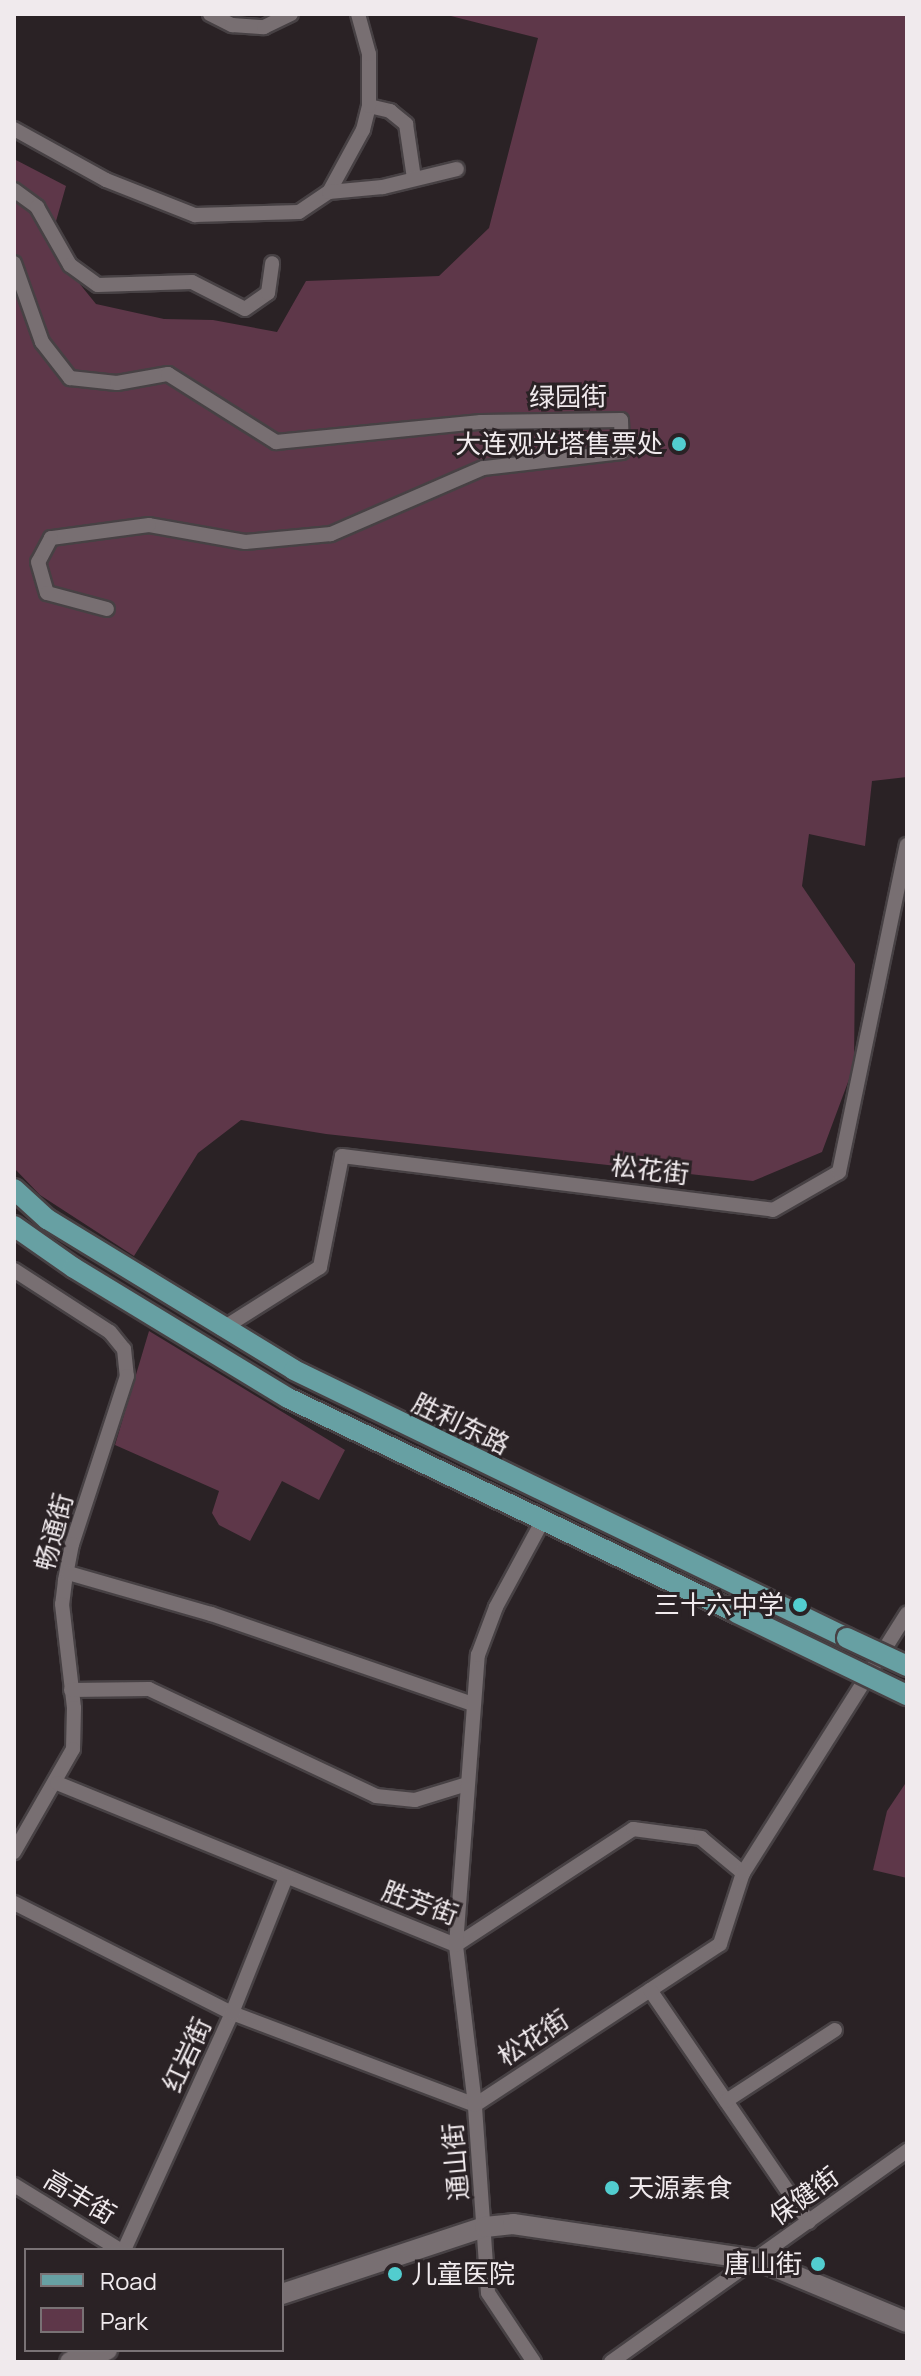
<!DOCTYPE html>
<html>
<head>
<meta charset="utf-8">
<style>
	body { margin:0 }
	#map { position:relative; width:921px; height:2376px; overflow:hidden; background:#2a2225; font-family:Manrope,"Noto Sans SC",sans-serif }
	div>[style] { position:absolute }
	.green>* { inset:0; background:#5e3749 }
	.roads { filter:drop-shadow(2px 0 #474144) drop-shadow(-2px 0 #474144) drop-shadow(0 2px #474144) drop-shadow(0 -2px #474144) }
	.minor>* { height:14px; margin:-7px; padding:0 7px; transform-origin:7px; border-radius:7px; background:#786f72 }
	.secondary>* { height:20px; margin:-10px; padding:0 10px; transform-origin:10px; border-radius:10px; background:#786f72 }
	.primary>* { height:20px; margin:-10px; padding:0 10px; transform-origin:10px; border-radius:10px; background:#67a0a3 }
	.bridges { filter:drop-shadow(2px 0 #474144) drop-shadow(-2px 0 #474144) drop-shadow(0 2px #474144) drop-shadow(0 -2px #474144) }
	.primary-bridge>* { height:20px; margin:-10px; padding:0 10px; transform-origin:10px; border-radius:10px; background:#67a0a3 }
	.dots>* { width:22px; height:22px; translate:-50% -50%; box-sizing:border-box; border:4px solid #2a2225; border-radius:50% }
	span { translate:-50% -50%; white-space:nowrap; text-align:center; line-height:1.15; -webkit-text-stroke:6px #2a2225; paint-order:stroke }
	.street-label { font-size:26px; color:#f0eaed }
	.poi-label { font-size:26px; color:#f0eaed }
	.right { translate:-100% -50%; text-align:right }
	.left { translate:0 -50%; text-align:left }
	.frame { position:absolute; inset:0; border:16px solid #f0eaed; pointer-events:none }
	.legend { position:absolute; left:24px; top:2248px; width:260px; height:104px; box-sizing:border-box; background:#2a2225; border:2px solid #797275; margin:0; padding:10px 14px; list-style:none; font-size:24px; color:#f0eaed }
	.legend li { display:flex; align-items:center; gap:16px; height:40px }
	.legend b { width:40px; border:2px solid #797275 }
</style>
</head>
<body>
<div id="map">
	<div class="green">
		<i style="clip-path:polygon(443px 14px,907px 14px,907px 777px,872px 781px,865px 846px,809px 834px,802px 886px,855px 964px,854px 1066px,822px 1152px,753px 1181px,326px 1134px,241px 1120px,198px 1153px,134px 1256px,40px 1195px,14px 1168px,14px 159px,66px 186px,49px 246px,96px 304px,164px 319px,213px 320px,277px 332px,306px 281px,439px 276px,489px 228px,538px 38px)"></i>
		<i style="clip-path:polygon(149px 1331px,345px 1450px,319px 1500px,282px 1481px,250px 1541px,219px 1525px,212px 1513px,219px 1491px,115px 1445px)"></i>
		<i style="clip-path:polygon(907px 1781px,907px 1878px,873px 1870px,887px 1811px)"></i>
	</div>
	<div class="roads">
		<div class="minor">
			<i style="left:210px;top:14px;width:25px;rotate:27deg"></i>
			<i style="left:232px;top:25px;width:32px;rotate:4deg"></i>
			<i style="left:264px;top:27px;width:30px;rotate:-26deg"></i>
			<i style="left:369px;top:106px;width:22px;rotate:13deg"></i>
			<i style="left:390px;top:111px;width:21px;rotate:39deg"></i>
			<i style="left:406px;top:124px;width:55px;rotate:81.6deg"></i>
			<i style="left:14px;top:129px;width:105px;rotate:29deg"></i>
			<i style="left:106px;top:180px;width:96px;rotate:21.5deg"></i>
			<i style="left:195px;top:215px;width:104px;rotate:-1.7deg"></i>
			<i style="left:299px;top:212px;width:36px;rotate:-34deg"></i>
			<i style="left:329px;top:192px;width:71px;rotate:-61.3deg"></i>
			<i style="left:363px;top:130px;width:25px;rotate:-76deg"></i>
			<i style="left:369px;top:106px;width:52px;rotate:-90deg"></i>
			<i style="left:369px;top:54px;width:41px;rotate:-105.4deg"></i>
			<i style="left:14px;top:190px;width:29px;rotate:36deg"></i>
			<i style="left:37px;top:207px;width:67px;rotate:60.4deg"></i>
			<i style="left:70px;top:265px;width:34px;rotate:36deg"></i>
			<i style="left:98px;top:285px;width:94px;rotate:-1.8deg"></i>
			<i style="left:192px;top:282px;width:59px;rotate:27deg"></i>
			<i style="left:245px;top:309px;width:28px;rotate:-35deg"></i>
			<i style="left:268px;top:293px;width:30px;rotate:-82deg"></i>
			<i style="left:329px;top:192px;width:54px;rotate:-5.3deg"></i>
			<i style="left:383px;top:187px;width:76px;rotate:-13.7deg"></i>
			<i style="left:14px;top:263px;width:84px;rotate:70.5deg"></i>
			<i style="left:42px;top:342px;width:46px;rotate:52.1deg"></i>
			<i style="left:70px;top:378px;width:47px;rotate:6.1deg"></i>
			<i style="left:117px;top:383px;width:52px;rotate:-10deg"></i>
			<i style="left:168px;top:374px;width:128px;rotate:32.2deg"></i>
			<i style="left:276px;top:442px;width:206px;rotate:-5.6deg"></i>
			<i style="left:481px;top:422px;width:140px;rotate:-0.8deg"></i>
			<i style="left:621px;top:420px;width:32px;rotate:88deg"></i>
			<i style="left:622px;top:452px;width:140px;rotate:173.4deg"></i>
			<i style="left:483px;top:468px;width:166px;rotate:156.5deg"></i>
			<i style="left:331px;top:534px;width:86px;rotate:174.7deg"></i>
			<i style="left:245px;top:542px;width:97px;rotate:-170deg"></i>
			<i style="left:149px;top:525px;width:99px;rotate:172.4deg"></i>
			<i style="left:51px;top:538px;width:27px;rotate:118deg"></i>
			<i style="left:38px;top:562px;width:32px;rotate:74deg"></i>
			<i style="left:47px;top:593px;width:62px;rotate:14.9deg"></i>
			<i style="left:14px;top:1270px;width:114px;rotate:32.9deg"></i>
			<i style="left:110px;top:1332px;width:22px;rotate:51deg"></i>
			<i style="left:124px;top:1349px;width:27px;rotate:84deg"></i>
			<i style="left:127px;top:1376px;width:177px;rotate:108.1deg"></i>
			<i style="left:72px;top:1544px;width:38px;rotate:101deg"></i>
			<i style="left:65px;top:1581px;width:23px;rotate:97deg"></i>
			<i style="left:62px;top:1604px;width:105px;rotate:83.4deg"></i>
			<i style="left:74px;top:1708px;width:41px;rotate:91.4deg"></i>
			<i style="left:73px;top:1749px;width:119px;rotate:119.8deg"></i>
			<i style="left:222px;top:1329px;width:116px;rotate:-32.3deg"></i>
			<i style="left:320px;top:1267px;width:113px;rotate:-78.8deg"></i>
			<i style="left:342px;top:1156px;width:434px;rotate:7.1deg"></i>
			<i style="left:773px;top:1210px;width:76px;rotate:-29.9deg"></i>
			<i style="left:839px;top:1172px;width:334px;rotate:-78.3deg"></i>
			<i style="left:68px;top:1573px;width:149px;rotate:16deg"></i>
			<i style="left:211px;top:1614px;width:277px;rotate:19deg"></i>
			<i style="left:71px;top:1690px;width:78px;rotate:-0.7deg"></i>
			<i style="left:149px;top:1689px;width:251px;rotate:25.2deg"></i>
			<i style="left:376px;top:1796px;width:39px;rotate:6deg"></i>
			<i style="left:415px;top:1800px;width:54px;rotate:-17.1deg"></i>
			<i style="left:57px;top:1783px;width:431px;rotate:22.1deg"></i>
			<i style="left:456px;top:1945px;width:212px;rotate:-33.2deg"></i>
			<i style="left:633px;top:1829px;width:69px;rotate:7.5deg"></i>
			<i style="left:701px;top:1838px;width:55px;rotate:39.8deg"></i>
			<i style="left:14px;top:1903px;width:244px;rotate:26.8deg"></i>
			<i style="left:232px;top:2013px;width:260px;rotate:20.7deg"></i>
			<i style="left:475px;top:2105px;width:293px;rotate:-33.3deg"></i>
			<i style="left:720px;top:1944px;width:75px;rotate:-72.1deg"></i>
			<i style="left:743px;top:1873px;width:307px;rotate:-57.7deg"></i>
			<i style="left:650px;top:1990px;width:281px;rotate:55.6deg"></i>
			<i style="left:726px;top:2101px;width:130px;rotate:-33.1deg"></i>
			<i style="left:14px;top:2185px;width:124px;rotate:31.5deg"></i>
			<i style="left:124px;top:2250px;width:260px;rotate:-65.5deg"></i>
			<i style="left:232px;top:2013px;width:146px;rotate:-68.3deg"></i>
			<i style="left:534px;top:2362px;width:83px;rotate:-123.7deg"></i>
			<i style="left:488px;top:2293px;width:188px;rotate:-94deg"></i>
			<i style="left:475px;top:2105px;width:161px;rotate:-96.8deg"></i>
			<i style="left:456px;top:1945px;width:291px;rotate:-85.7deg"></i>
			<i style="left:478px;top:1655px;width:51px;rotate:-69.4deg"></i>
			<i style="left:496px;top:1607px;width:99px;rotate:-61.6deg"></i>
			<i style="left:611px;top:2362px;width:364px;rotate:-35.5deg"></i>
		</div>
		<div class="secondary">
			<i style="left:282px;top:2294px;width:214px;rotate:-18.3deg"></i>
			<i style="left:485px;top:2227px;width:28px;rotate:-6deg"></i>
			<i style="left:513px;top:2224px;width:248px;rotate:8.4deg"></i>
			<i style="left:758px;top:2260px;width:161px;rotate:22.6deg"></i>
			<i style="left:70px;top:2362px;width:39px;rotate:-18deg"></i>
		</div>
		<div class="primary">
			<i style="left:14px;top:1189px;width:45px;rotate:42.3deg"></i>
			<i style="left:47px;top:1219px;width:289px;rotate:31.4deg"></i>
			<i style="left:294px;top:1370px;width:615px;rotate:25.86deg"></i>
			<i style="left:14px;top:1226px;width:73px;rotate:35deg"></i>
			<i style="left:74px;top:1268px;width:250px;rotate:31.3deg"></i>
			<i style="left:288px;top:1398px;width:498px;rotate:25.6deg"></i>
		</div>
	</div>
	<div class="bridges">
		<div class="primary-bridge">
			<i style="left:737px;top:1613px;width:189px;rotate:25.8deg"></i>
			<i style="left:847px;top:1638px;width:66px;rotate:25deg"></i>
		</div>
	</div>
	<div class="dots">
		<i style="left:679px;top:444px;background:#52cdcf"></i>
		<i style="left:800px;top:1605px;background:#52cdcf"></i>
		<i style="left:612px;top:2188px;background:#52cdcf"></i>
		<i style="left:818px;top:2264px;background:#52cdcf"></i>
		<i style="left:395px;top:2274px;background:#52cdcf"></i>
	</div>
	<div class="street-label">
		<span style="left:568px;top:397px;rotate:-1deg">绿园街</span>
		<span style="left:650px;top:1170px;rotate:7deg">松花街</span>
		<span style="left:461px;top:1424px;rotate:26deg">胜利东路</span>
		<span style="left:54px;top:1532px;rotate:-75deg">畅通街</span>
		<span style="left:420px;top:1903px;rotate:20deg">胜芳街</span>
		<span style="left:533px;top:2038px;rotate:-33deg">松花街</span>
		<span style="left:187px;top:2055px;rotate:-65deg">红岩街</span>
		<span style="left:456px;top:2162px;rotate:-95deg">通山街</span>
		<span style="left:804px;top:2196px;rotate:-36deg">保健街</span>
		<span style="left:80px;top:2197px;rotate:31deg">高丰街</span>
	</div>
	<div class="poi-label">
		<span class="right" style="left:663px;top:444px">大连观光塔售票处</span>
		<span class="right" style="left:784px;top:1605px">三十六中学</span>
		<span class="left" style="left:628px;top:2188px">天源素食</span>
		<span class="right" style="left:802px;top:2264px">唐山街</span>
		<span class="left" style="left:411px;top:2274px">儿童医院</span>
	</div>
	<div class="frame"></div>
	<ul class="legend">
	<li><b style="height:10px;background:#67a0a3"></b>Road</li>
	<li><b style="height:22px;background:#5e3749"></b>Park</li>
	</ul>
</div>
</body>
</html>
